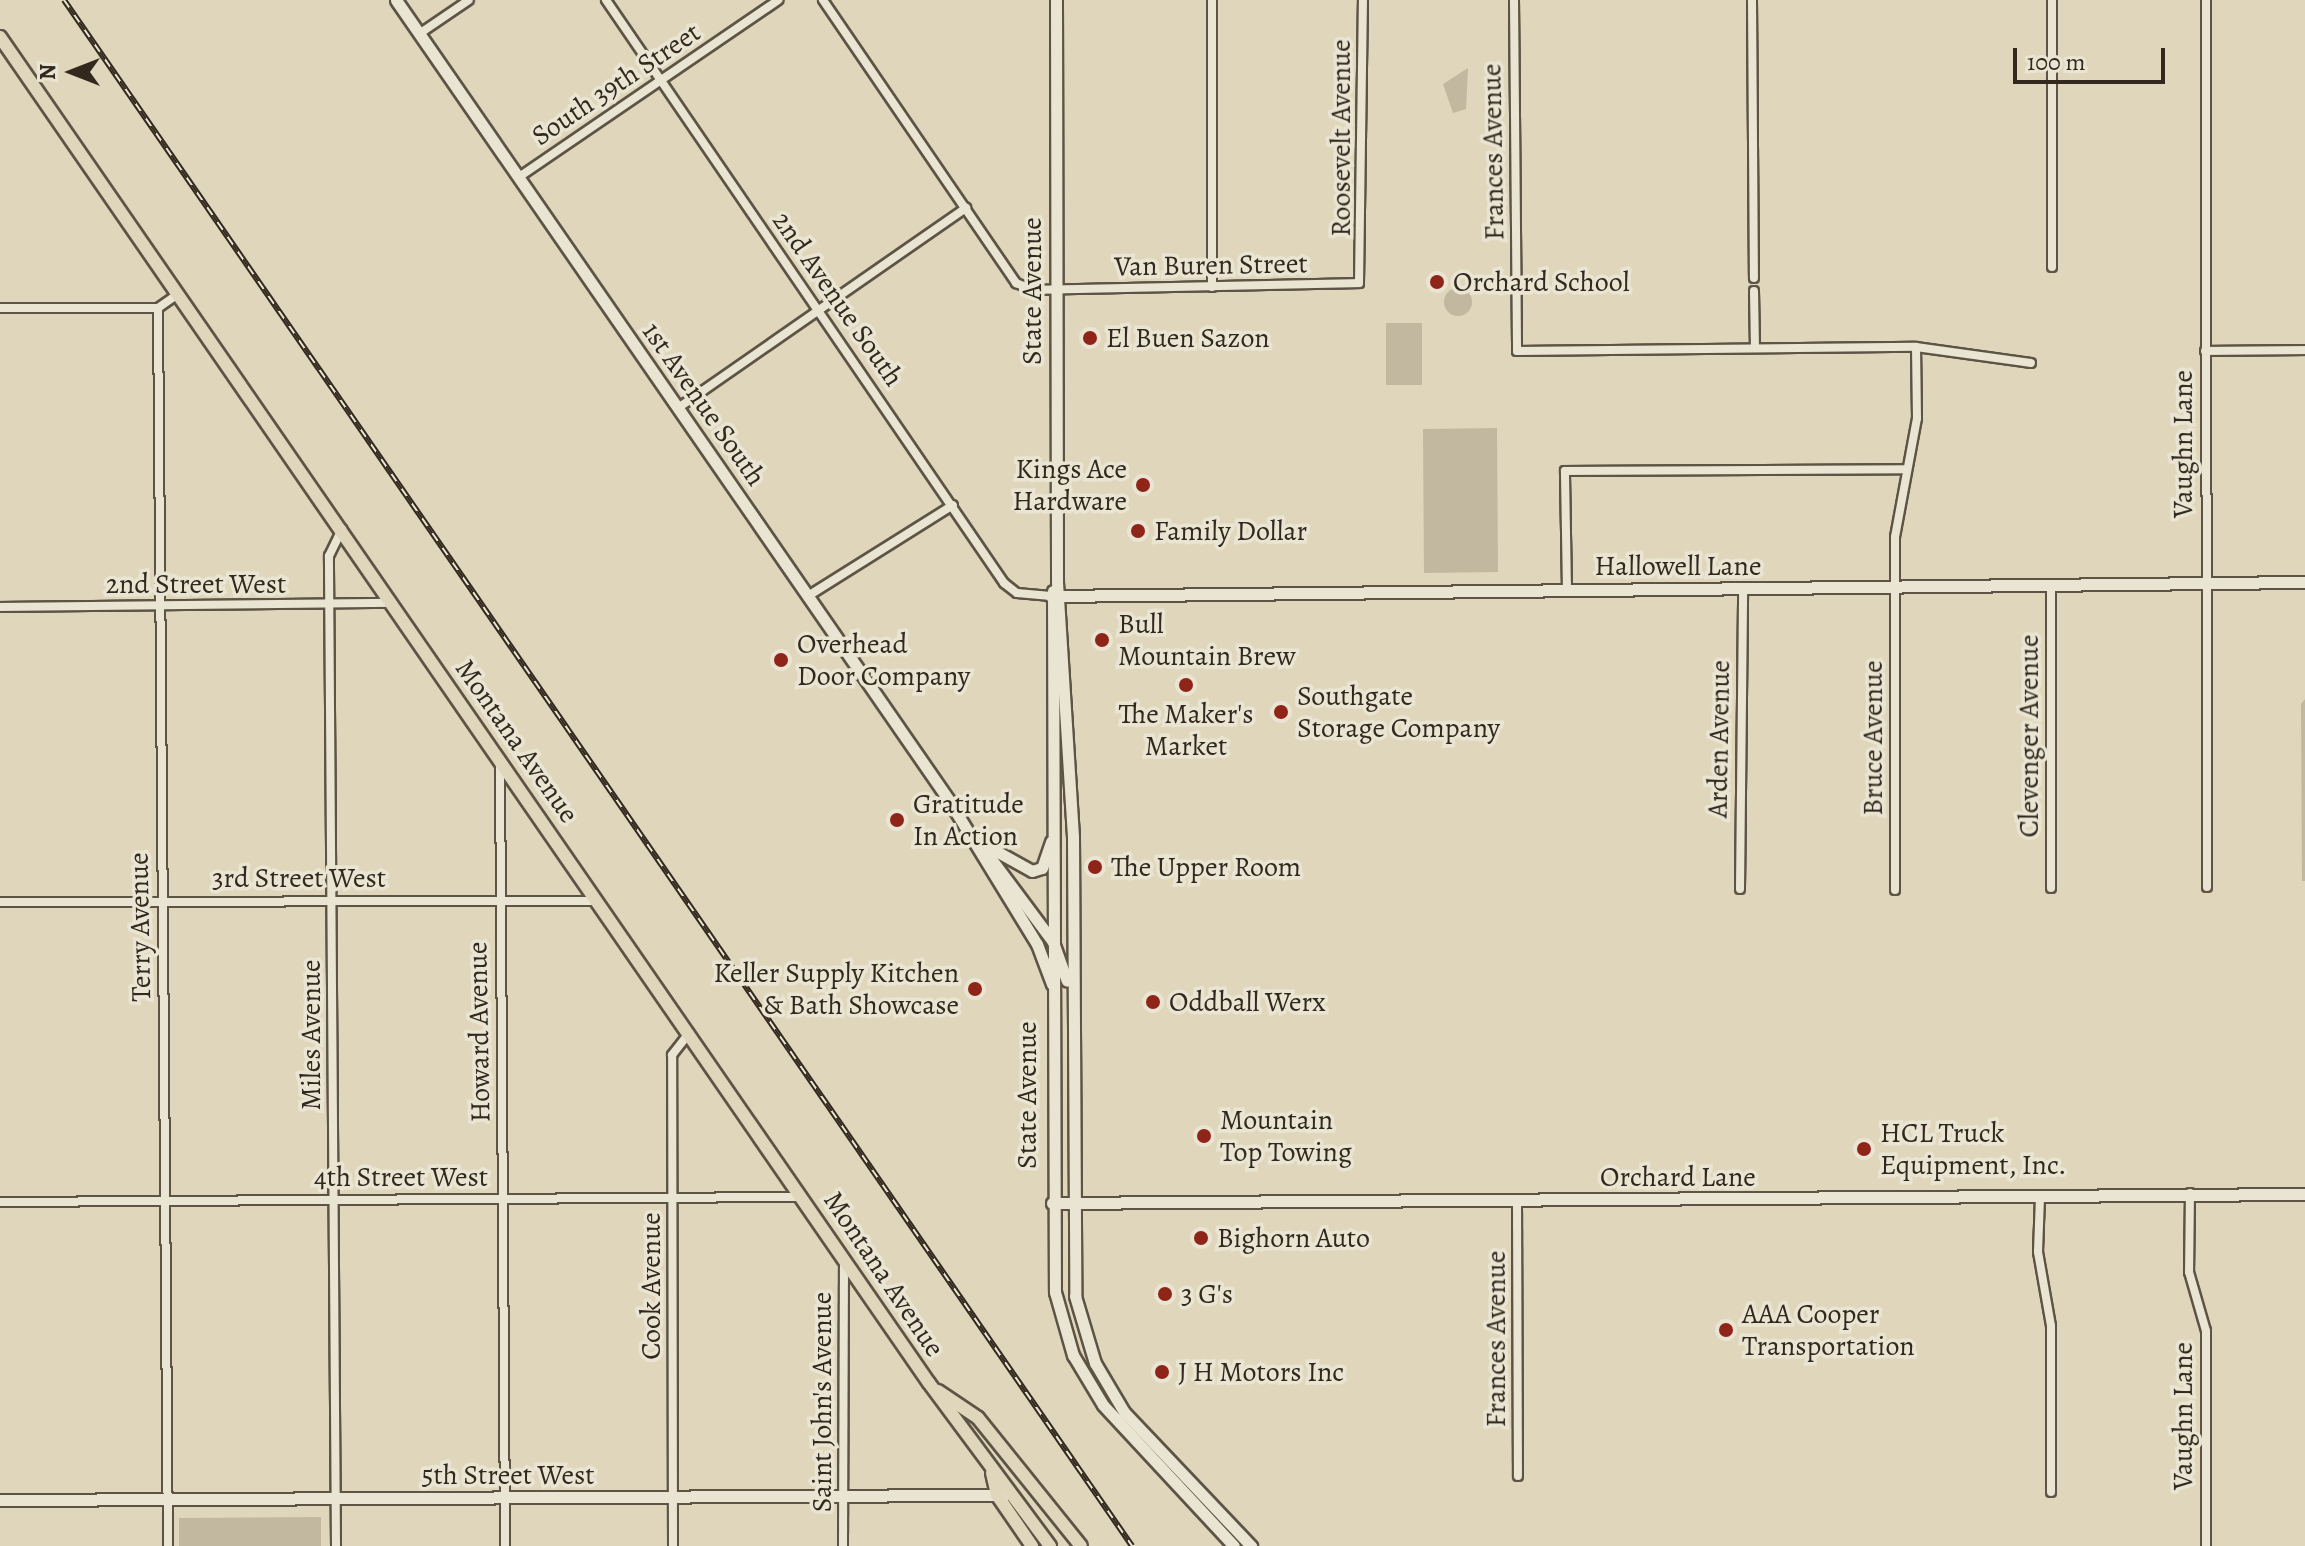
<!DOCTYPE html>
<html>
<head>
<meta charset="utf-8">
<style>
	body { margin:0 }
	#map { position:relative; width:2305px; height:1546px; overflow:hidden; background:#dfd6bb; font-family:Alegreya,serif }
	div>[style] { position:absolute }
	.green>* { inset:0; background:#c2b8a0 }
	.round { border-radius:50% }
	.roads { filter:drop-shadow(2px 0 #5d5445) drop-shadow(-2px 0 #5d5445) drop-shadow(0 2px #5d5445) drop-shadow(0 -2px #5d5445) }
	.street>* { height:8px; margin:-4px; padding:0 4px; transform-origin:4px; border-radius:4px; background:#eae4d3 }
	.secondary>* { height:11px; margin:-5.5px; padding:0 5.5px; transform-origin:5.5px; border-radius:5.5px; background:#eae4d3 }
	.primary>* { height:12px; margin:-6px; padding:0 6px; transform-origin:6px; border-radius:6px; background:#dfd6bb }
	.rail>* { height:6px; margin-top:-3px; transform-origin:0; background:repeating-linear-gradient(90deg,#eae4d3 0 9px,#32281e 0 18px); box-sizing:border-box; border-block:2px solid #32281e }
	.dots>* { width:22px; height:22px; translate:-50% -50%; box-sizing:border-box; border:4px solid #eae4d3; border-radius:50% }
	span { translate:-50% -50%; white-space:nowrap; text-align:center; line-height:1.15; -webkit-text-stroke:7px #eae4d3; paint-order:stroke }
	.street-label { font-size:28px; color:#32281e }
	.poi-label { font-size:28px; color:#32281e }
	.left { translate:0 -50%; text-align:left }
	.right { translate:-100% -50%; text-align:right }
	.north { position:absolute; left:32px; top:32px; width:80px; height:80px; -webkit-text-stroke:6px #eae4d3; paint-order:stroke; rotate:270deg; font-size:22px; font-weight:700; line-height:32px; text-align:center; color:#32281e }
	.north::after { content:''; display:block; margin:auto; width:28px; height:36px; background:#32281e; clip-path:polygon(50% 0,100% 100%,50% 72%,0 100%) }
	.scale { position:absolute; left:2013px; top:48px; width:152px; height:36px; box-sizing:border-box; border:4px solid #32281e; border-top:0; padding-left:10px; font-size:24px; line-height:28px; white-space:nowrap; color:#32281e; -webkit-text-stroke:6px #eae4d3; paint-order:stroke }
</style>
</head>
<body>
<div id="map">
	<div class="green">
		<i style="clip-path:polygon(1468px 68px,1466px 109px,1453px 113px,1443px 84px)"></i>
		<i class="round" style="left:1444px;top:288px;width:28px;height:28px"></i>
		<i style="clip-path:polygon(1386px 323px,1422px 323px,1422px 385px,1386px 385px)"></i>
		<i style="clip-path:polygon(1497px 428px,1498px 572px,1424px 573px,1423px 429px)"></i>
		<i style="clip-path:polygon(2305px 699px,2305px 881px,2302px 881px,2301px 704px)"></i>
		<i style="clip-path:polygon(321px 1517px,321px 1546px,179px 1546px,179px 1518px)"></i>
	</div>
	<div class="roads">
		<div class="street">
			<i style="left:606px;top:0;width:706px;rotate:55.68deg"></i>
			<i style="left:1004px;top:583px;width:16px;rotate:38deg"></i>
			<i style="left:1017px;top:593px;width:34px;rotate:5deg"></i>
			<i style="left:823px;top:0;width:343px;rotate:55.7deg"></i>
			<i style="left:1016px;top:283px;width:19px;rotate:21deg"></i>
			<i style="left:1034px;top:290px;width:325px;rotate:-1.2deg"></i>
			<i style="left:1359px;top:283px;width:283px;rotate:-89.2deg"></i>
			<i style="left:1514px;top:0;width:351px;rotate:89.5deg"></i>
			<i style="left:1517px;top:351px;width:399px;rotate:-0.6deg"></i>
			<i style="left:1916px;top:347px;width:116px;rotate:7.9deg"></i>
			<i style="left:1752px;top:0;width:278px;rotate:89.6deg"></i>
			<i style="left:2206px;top:0;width:887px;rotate:89.94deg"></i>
			<i style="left:419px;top:34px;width:60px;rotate:-34.2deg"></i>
			<i style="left:519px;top:177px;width:314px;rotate:-34.3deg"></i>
			<i style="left:2052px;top:267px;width:267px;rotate:-90deg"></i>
			<i style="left:1212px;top:287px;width:287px;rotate:-90deg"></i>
			<i style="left:1754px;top:291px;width:57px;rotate:89deg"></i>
			<i style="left:0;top:308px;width:158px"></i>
			<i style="left:158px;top:308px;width:24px;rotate:-35deg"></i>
			<i style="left:158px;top:308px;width:1238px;rotate:89.54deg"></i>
			<i style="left:2205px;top:351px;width:100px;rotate:-0.6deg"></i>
			<i style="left:678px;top:408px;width:351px;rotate:-34.8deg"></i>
			<i style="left:1567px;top:590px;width:119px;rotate:-91deg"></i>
			<i style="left:1565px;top:471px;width:342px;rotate:-0.3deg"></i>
			<i style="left:808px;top:596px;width:171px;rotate:-32.1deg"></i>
			<i style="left:0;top:607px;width:392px;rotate:-0.6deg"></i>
			<i style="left:500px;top:763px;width:783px;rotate:89.63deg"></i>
			<i style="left:2051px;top:888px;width:304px;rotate:-90deg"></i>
			<i style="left:1740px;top:889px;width:300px;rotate:-89.4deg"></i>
			<i style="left:1895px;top:890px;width:353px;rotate:-90deg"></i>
			<i style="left:1895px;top:537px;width:121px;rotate:-79.5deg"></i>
			<i style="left:1917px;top:418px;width:71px;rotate:-90.8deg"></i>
			<i style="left:0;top:902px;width:597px;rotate:-0.1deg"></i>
			<i style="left:2190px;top:1193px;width:79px;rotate:90.7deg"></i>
			<i style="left:2189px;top:1272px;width:61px;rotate:73.9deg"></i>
			<i style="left:2206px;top:1331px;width:215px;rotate:90deg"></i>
			<i style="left:2040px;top:1197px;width:55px;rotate:92.1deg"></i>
			<i style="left:2038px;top:1252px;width:75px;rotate:80deg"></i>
			<i style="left:2051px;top:1326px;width:166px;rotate:90deg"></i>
			<i style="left:0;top:1202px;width:801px;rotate:-0.36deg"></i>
			<i style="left:1517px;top:1202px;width:274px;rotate:89.8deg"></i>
			<i style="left:336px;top:1546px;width:990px;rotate:-90.41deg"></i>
			<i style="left:329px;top:556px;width:30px;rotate:-64deg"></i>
			<i style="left:673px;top:1546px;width:491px;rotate:-90.1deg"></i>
			<i style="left:672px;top:1055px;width:28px;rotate:-52deg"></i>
			<i style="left:843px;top:1546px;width:284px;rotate:-89.8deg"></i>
		</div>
		<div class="secondary">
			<i style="left:396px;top:0;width:971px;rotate:55.36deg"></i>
			<i style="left:948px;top:799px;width:170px;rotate:58.5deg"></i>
			<i style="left:1037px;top:944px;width:43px;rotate:69.4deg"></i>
			<i style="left:1056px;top:0;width:582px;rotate:89.9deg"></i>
			<i style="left:1057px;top:582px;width:256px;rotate:86.4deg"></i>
			<i style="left:1073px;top:838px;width:458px;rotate:89.7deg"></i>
			<i style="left:1075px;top:1296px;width:70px;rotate:73.4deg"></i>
			<i style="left:1095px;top:1363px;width:57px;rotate:59.4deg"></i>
			<i style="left:1124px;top:1412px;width:185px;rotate:46.5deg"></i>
			<i style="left:1053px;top:591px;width:701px;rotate:89.84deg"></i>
			<i style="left:1055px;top:1292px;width:66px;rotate:74.1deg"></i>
			<i style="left:1073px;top:1355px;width:58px;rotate:59deg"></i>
			<i style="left:1103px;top:1405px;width:192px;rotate:47.1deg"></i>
			<i style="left:1051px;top:596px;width:1254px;rotate:-0.64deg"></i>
			<i style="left:987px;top:846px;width:51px;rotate:29.1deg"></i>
			<i style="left:1032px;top:871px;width:10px;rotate:-17deg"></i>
			<i style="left:1042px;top:868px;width:28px;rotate:-71deg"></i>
			<i style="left:983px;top:848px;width:117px;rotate:53.3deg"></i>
			<i style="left:1053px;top:942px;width:41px;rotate:70.3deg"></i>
			<i style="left:1052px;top:1203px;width:1253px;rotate:-0.41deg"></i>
			<i style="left:0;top:1500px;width:1004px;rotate:-0.29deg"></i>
		</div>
		<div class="primary">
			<i style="left:0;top:37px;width:1635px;rotate:55.39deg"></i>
			<i style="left:929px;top:1383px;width:203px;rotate:53.4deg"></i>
			<i style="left:938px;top:1391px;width:48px;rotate:34deg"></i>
			<i style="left:978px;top:1418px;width:164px;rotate:51.2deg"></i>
			<i style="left:992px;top:1473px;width:23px;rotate:77deg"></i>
			<i style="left:997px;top:1495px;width:62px;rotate:55.5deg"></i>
		</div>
	</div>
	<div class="rail">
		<i style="left:64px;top:0;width:1879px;rotate:55.36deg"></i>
	</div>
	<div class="dots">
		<i style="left:1437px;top:282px;background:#8f2418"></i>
		<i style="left:1090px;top:338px;background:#8f2418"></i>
		<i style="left:1143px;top:485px;background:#8f2418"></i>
		<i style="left:1138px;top:531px;background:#8f2418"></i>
		<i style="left:1102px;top:640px;background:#8f2418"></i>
		<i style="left:781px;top:660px;background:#8f2418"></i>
		<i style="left:1186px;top:685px;background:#8f2418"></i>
		<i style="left:1281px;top:712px;background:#8f2418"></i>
		<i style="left:897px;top:820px;background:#8f2418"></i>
		<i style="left:1095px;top:867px;background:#8f2418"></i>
		<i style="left:975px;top:989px;background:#8f2418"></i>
		<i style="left:1153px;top:1002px;background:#8f2418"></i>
		<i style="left:1204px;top:1136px;background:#8f2418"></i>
		<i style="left:1864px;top:1149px;background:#8f2418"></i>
		<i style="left:1201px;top:1238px;background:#8f2418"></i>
		<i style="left:1165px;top:1294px;background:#8f2418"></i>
		<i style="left:1726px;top:1330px;background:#8f2418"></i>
		<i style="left:1162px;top:1372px;background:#8f2418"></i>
	</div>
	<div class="street-label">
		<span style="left:616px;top:84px;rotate:-34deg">South 39th Street</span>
		<span style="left:1341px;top:138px;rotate:-90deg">Roosevelt Avenue</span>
		<span style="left:1493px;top:152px;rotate:-91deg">Frances Avenue</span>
		<span style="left:1211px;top:265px;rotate:-1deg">Van Buren Street</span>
		<span style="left:1032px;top:291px;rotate:-90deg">State Avenue</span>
		<span style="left:838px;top:299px;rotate:55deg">2nd Avenue South</span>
		<span style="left:704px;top:404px;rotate:55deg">1st Avenue South</span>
		<span style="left:2183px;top:444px;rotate:-90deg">Vaughn Lane</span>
		<span style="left:1678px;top:566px">Hallowell Lane</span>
		<span style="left:196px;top:584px">2nd Street West</span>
		<span style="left:2029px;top:736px;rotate:-90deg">Clevenger Avenue</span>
		<span style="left:1873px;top:738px;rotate:-90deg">Bruce Avenue</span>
		<span style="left:1719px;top:739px;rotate:-89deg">Arden Avenue</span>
		<span style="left:517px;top:741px;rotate:55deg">Montana Avenue</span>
		<span style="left:299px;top:878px">3rd Street West</span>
		<span style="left:140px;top:927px;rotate:-91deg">Terry Avenue</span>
		<span style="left:479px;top:1032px;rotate:-91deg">Howard Avenue</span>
		<span style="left:311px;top:1035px;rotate:-90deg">Miles Avenue</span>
		<span style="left:1027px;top:1095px;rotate:-90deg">State Avenue</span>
		<span style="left:401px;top:1177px">4th Street West</span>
		<span style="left:1678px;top:1177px">Orchard Lane</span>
		<span style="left:884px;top:1274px;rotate:56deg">Montana Avenue</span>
		<span style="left:651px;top:1286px;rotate:-90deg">Cook Avenue</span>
		<span style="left:1496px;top:1339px;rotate:-90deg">Frances Avenue</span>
		<span style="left:822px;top:1402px;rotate:-90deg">Saint John's Avenue</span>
		<span style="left:2183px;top:1416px;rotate:-90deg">Vaughn Lane</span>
		<span style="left:508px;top:1475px">5th Street West</span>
	</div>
	<div class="poi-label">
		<span class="left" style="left:1453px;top:282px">Orchard School</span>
		<span class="left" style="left:1106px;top:338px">El Buen Sazon</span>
		<span class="right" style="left:1127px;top:485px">Kings Ace<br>Hardware</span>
		<span class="left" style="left:1154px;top:531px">Family Dollar</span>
		<span class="left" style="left:1118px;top:640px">Bull<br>Mountain Brew</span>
		<span class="left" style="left:797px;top:660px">Overhead<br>Door Company</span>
		<span class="left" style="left:1297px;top:712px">Southgate<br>Storage Company</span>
		<span style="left:1186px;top:730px">The Maker's<br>Market</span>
		<span class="left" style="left:913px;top:820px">Gratitude<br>In Action</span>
		<span class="left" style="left:1111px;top:867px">The Upper Room</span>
		<span class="right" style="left:959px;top:989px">Keller Supply Kitchen<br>&amp; Bath Showcase</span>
		<span class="left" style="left:1169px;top:1002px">Oddball Werx</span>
		<span class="left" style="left:1220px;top:1136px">Mountain<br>Top Towing</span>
		<span class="left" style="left:1880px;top:1149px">HCL Truck<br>Equipment, Inc.</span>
		<span class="left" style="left:1217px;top:1238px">Bighorn Auto</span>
		<span class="left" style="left:1181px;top:1294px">3 G's</span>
		<span class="left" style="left:1742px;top:1330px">AAA Cooper<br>Transportation</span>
		<span class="left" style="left:1178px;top:1372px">J H Motors Inc</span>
	</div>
	<div class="north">N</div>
	<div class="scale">100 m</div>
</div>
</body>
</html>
